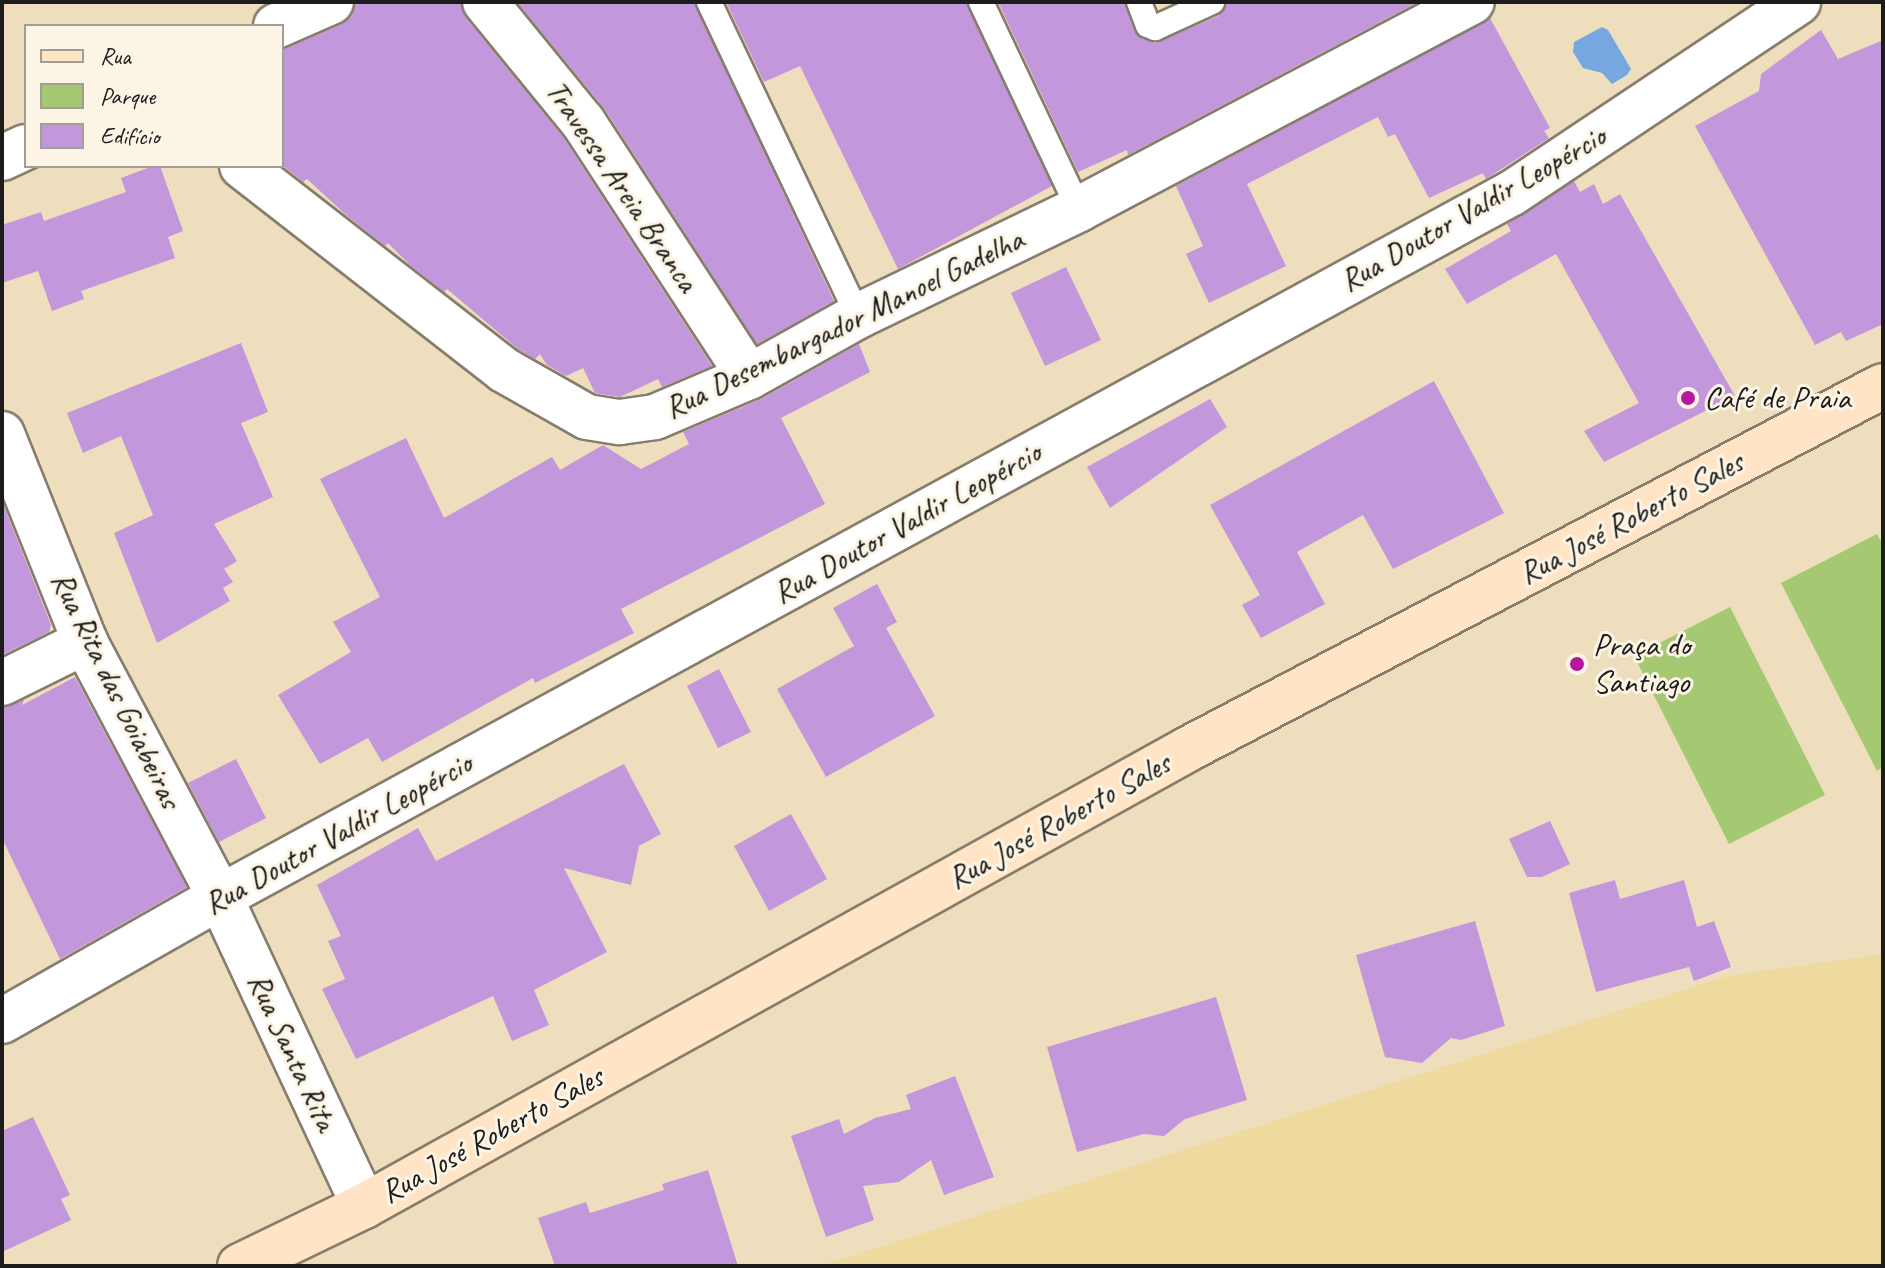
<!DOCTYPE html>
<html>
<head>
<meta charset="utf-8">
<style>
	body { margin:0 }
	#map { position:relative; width:1885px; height:1268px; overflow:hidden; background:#efdebd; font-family:Caveat,sans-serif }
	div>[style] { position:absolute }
	.green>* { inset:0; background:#a5c972 }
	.sand>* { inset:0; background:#eeda9e }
	.water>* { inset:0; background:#77a7e1 }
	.building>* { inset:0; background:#c397db }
	.roads { filter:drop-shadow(2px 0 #867d6c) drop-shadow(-2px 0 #867d6c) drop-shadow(0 2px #867d6c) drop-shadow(0 -2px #867d6c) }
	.service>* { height:24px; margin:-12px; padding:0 12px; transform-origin:12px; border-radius:12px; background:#fff }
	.minor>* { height:44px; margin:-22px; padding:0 22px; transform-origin:22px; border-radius:22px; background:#fff }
	.secondary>* { height:44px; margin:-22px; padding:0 22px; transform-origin:22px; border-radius:22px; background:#ffe4c6 }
	.dots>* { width:22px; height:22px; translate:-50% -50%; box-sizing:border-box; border:4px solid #fcf5e5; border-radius:50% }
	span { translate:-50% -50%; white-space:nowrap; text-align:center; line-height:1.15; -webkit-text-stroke:6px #fcf5e5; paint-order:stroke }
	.street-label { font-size:32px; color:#1c1c1c }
	.poi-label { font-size:32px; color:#1c1c1c }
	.left { translate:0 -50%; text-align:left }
	.frame { position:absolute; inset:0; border:4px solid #1c1c1c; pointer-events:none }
	.legend { position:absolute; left:24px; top:24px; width:260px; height:144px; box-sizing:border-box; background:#fcf5e5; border:2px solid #a29e95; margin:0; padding:10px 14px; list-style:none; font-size:24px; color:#1c1c1c }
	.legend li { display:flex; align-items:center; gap:16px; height:40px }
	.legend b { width:40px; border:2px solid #a29e95 }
</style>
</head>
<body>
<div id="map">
	<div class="green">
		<i style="clip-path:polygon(1877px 534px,1883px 545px,1883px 767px,1877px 771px,1781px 583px)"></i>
		<i style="clip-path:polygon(1730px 607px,1825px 795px,1729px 844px,1634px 656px)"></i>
	</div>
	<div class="sand">
		<i style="clip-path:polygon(1883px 954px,1883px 1266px,820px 1266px,1727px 976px)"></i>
	</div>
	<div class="water">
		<i style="clip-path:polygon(1602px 27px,1608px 30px,1631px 69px,1627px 75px,1612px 84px,1602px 73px,1583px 68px,1573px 52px,1574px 42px)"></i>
	</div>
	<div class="building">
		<i style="clip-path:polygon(356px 2px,461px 2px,466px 18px,563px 137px,712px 366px,662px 387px,658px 379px,620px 397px,595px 393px,583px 368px,566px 376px,547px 365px,540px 354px,535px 359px,518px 349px,447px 289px,444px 292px,410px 265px,388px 243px,385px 246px,346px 215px,307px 179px,303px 182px,282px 165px,282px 50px,342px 24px,352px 16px)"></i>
		<i style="clip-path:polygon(517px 2px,694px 2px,834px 301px,757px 344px,604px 108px)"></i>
		<i style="clip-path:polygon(726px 2px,966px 2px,1052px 186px,898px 269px,800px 66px,764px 82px)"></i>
		<i style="clip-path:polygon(998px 2px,1124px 2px,1137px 35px,1155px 43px,1218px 16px,1227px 2px,1418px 2px,1128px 155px,1127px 150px,1078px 172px)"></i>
		<i style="clip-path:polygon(1490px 18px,1550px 128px,1544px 131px,1549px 138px,1486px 179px,1483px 173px,1429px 198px,1395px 134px,1388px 137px,1378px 117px,1247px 184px,1286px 266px,1209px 303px,1186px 254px,1203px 246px,1176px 186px)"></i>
		<i style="clip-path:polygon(1821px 30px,1838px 59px,1883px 40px,1883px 324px,1846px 341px,1841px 332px,1815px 345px,1695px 126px,1759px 91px,1761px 74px)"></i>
		<i style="clip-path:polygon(153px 166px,160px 166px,183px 231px,168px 237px,175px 258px,81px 291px,84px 299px,52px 311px,38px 271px,2px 283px,2px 225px,41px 212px,44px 221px,126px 192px,121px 178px)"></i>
		<i style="clip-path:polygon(1574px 181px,1580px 192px,1594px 184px,1603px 204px,1620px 194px,1735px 396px,1604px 462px,1584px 431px,1639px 403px,1556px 254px,1467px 304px,1445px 269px,1511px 231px,1507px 224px)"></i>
		<i style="clip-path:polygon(1066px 267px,1101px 340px,1045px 366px,1011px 293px)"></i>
		<i style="clip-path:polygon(241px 343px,268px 412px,241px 423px,273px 497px,214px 524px,237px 561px,224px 569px,233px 582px,223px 588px,230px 601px,157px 643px,114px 533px,153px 515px,121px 436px,83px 453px,67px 413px)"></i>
		<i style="clip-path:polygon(859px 344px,870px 372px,781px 418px,825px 504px,621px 609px,634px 633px,535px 683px,533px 678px,382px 762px,368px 738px,320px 764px,278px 695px,351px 652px,333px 622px,380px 597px,320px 479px,406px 438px,444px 518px,552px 457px,560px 470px,603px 445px,641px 469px,689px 444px,683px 432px,761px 399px)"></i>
		<i style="clip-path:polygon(1434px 381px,1504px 513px,1393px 569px,1363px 515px,1297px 552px,1325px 604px,1261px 638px,1242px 605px,1260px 595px,1210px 505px)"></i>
		<i style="clip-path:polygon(1210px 399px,1227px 427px,1110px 508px,1087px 467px)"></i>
		<i style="clip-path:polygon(2px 501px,51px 625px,49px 632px,2px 655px)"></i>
		<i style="clip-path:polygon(877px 584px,897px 622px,886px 628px,935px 716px,826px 777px,777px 689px,854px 646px,833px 608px)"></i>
		<i style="clip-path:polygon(719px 669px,751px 732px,718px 748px,687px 686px)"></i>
		<i style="clip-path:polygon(75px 677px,187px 887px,60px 959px,2px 838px,2px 708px,24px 700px,22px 705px)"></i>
		<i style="clip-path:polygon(236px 759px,266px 818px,219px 842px,188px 783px)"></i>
		<i style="clip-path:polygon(624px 764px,661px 834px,639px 846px,631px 885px,564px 868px,607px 952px,534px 990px,549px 1025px,512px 1041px,493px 996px,356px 1059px,322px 989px,345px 979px,328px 941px,341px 936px,317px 885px,418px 828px,436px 861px)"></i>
		<i style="clip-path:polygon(791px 814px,827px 879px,769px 911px,734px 846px)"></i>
		<i style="clip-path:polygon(1550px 821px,1570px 864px,1542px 877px,1527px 877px,1509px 839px)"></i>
		<i style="clip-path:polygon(1615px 880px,1620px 899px,1684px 880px,1697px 927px,1714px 921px,1731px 967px,1694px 981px,1689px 967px,1596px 992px,1569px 893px)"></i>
		<i style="clip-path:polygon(1475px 921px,1505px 1026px,1461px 1040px,1451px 1038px,1422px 1063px,1385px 1057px,1356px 955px)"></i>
		<i style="clip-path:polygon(1216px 997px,1247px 1100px,1185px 1119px,1164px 1136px,1144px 1134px,1077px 1152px,1047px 1047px)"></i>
		<i style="clip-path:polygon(955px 1076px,994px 1177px,944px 1195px,931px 1160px,899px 1182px,863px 1186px,874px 1220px,826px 1237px,791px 1136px,839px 1119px,844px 1134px,875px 1118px,911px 1109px,906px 1095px)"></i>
		<i style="clip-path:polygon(33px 1117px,70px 1195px,61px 1199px,71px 1220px,2px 1252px,2px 1131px)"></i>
		<i style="clip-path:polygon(708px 1170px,738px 1266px,555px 1266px,538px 1218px,586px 1202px,590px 1213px,664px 1190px,662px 1184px)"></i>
	</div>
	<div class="roads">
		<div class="service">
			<i style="left:709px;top:2px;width:348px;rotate:64.6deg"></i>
			<i style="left:981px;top:2px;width:229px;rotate:64.7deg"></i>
			<i style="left:1139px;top:2px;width:25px;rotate:69deg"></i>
			<i style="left:1148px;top:25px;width:8px;rotate:23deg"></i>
			<i style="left:1155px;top:28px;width:63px;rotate:-24.5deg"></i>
		</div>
		<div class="minor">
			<i style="left:485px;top:2px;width:155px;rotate:50.8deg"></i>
			<i style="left:583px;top:122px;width:304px;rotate:56.9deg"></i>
			<i style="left:276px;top:26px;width:60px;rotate:-23.6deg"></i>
			<i style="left:2px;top:158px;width:26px;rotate:-25deg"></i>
			<i style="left:242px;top:166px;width:332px;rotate:37.9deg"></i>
			<i style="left:504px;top:370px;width:95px;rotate:29.5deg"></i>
			<i style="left:587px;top:417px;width:33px;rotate:9deg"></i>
			<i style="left:620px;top:422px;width:35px;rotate:-8deg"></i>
			<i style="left:655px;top:417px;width:102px;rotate:-23.1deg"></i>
			<i style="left:749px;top:377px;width:125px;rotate:-29.2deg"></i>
			<i style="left:858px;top:316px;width:246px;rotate:-25.8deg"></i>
			<i style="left:1079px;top:209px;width:444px;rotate:-27.8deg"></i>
			<i style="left:2px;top:434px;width:224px;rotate:68.2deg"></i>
			<i style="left:85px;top:642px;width:289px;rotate:62.1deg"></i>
			<i style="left:220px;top:897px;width:341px;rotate:65deg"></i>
			<i style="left:2px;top:683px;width:93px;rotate:-26.3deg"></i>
			<i style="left:2px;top:1021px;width:251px;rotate:-29.6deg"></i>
			<i style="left:220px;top:897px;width:1471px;rotate:-28.59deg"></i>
			<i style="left:1512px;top:193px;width:344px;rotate:-33.7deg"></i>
		</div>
		<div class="secondary">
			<i style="left:240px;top:1266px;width:138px;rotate:-25.8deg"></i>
			<i style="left:364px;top:1206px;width:942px;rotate:-29.01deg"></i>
			<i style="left:1188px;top:749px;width:784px;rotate:-27.58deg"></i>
		</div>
	</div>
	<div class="dots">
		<i style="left:1688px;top:398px;background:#b5179e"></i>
		<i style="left:1577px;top:664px;background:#b5179e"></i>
	</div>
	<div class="street-label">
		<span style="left:622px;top:186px;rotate:56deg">Travessa Areia Branca</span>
		<span style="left:1473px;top:209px;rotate:-30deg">Rua Doutor Valdir Leopércio</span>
		<span style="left:844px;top:324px;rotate:-26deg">Rua Desembargador Manoel Gadelha</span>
		<span style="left:1631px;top:518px;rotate:-28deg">Rua José Roberto Sales</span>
		<span style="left:907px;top:523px;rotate:-29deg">Rua Doutor Valdir Leopércio</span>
		<span style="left:116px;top:690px;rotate:64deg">Rua Rita das Goiabeiras</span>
		<span style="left:1059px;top:821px;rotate:-29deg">Rua José Roberto Sales</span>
		<span style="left:338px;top:834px;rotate:-29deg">Rua Doutor Valdir Leopércio</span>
		<span style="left:292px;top:1052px;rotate:65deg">Rua Santa Rita</span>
		<span style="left:492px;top:1135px;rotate:-29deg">Rua José Roberto Sales</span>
	</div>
	<div class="poi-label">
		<span class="left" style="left:1704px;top:398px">Café de Praia</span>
		<span class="left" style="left:1593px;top:664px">Praça do<br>Santiago</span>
	</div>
	<div class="frame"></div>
	<ul class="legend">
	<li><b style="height:10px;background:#ffe4c6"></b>Rua</li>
	<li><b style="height:22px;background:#a5c972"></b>Parque</li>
	<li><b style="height:22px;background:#c397db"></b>Edifício</li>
	</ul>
</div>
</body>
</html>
